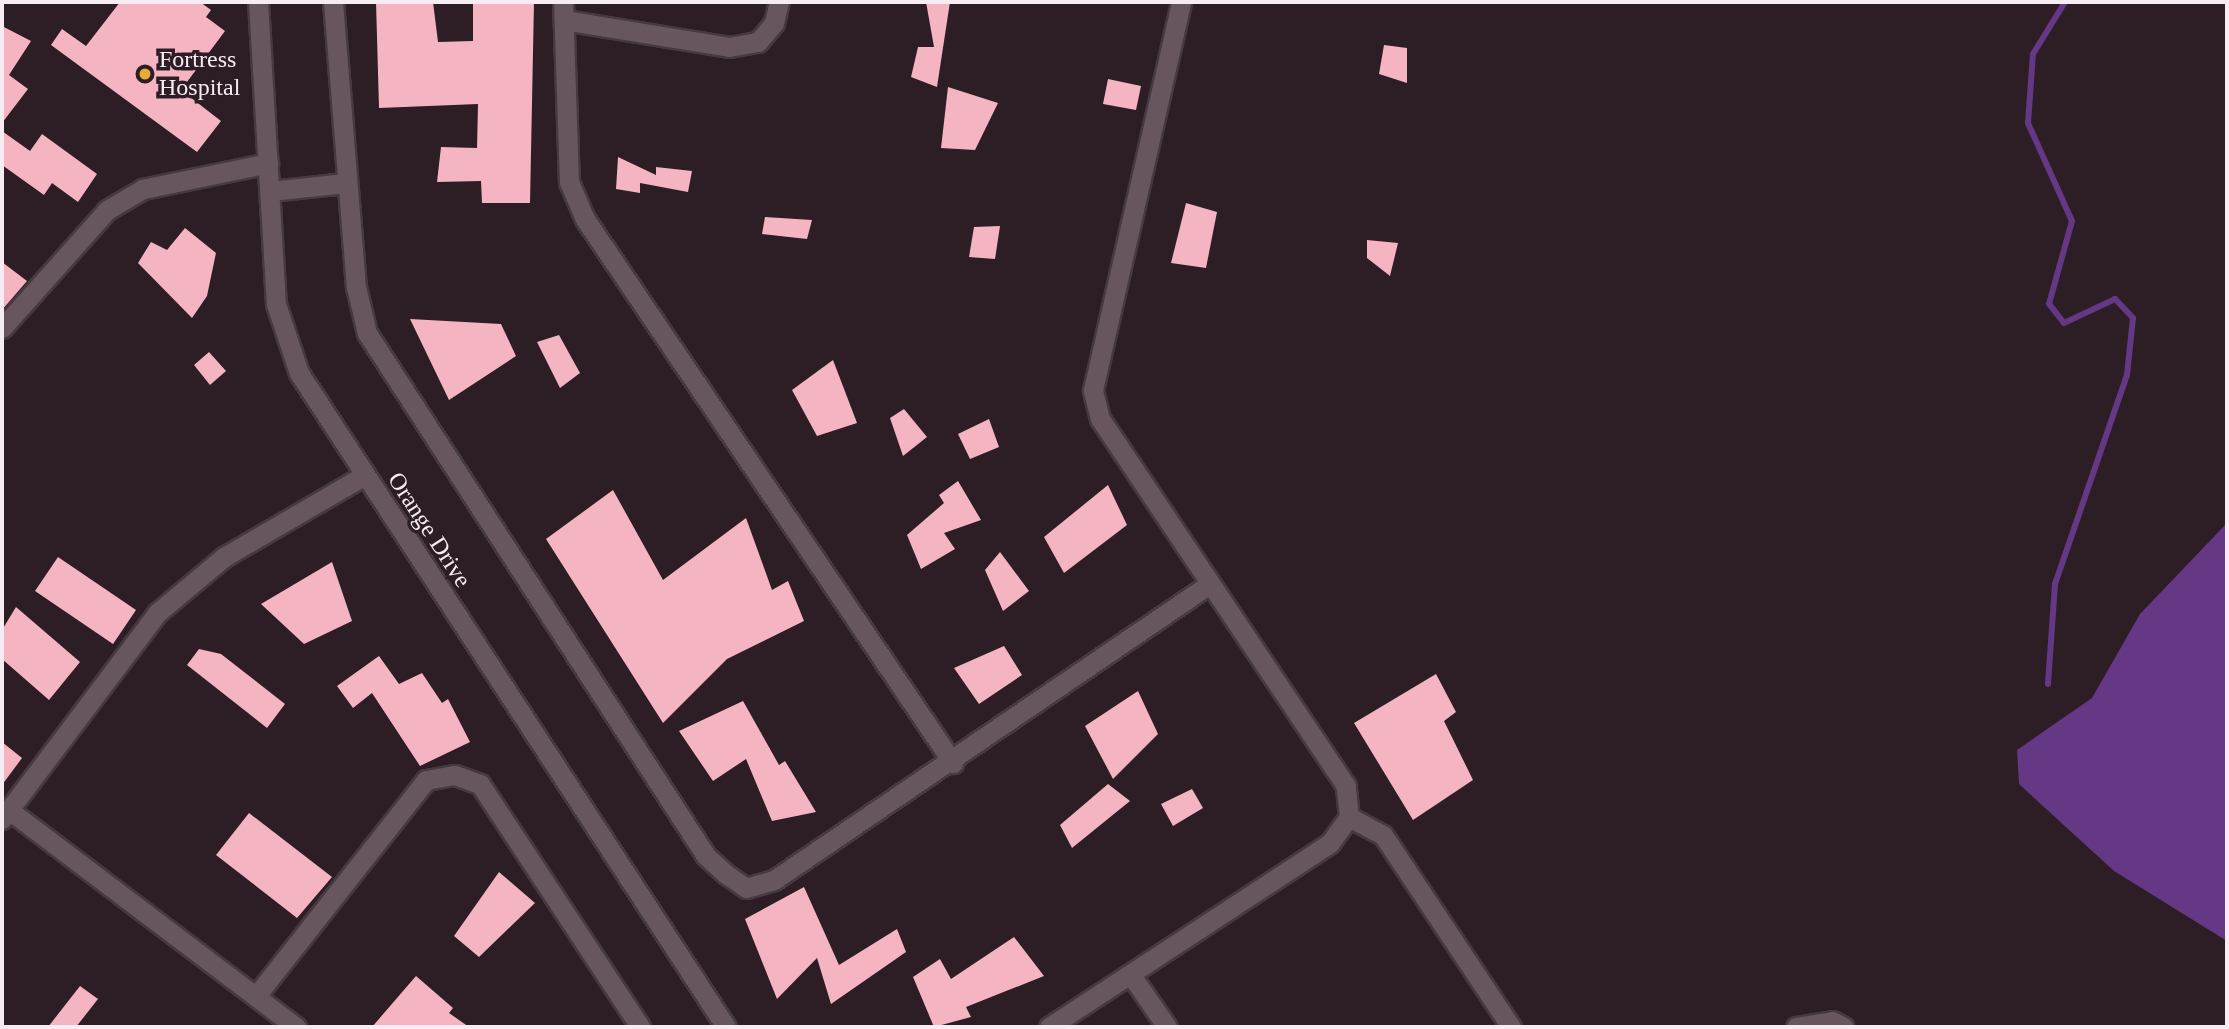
<!DOCTYPE html>
<html>
<head>
<meta charset="utf-8">
<style>
	body { margin:0 }
	#map { position:relative; width:2229px; height:1029px; overflow:hidden; background:#2d1d25; font-family:"Times New Roman",serif }
	div>[style] { position:absolute }
	.water>* { inset:0; background:#653885 }
	.stream>* { height:6px; margin:-3px; padding:0 3px; transform-origin:3px; border-radius:3px; background:#653885 }
	.building>* { inset:0; background:#f5b4c1 }
	.roads { filter:drop-shadow(2px 0 #463940) drop-shadow(-2px 0 #463940) drop-shadow(0 2px #463940) drop-shadow(0 -2px #463940) }
	.minor>* { height:19px; margin:-9.5px; padding:0 9.5px; transform-origin:9.5px; border-radius:9.5px; background:#68565f }
	.tertiary>* { height:19px; margin:-9.5px; padding:0 9.5px; transform-origin:9.5px; border-radius:9.5px; background:#68565f }
	.dots>* { width:19px; height:19px; translate:-50% -50%; box-sizing:border-box; border:4px solid #2d1d25; border-radius:50% }
	span { translate:-50% -50%; white-space:nowrap; text-align:center; line-height:1.15; -webkit-text-stroke:7px #2d1d25; paint-order:stroke }
	.poi-label { font-size:24px; color:#f7ecf1 }
	.left { translate:0 -50%; text-align:left }
	.street-label { font-size:24px; color:#f7ecf1 }
	.frame { position:absolute; inset:0; border:4px solid #f7ecf1; pointer-events:none }
</style>
</head>
<body>
<div id="map">
	<div class="water">
		<i style="clip-path:polygon(2227px 523px,2227px 941px,2114px 871px,2019px 784px,2017px 750px,2092px 698px,2140px 614px)"></i>
	</div>
	<div class="stream">
		<i style="left:2048px;top:684px;width:100px;rotate:-86deg"></i>
		<i style="left:2055px;top:584px;width:221px;rotate:-71deg"></i>
		<i style="left:2127px;top:375px;width:57px;rotate:-84deg"></i>
		<i style="left:2133px;top:318px;width:26px;rotate:-133deg"></i>
		<i style="left:2115px;top:299px;width:56px;rotate:154.8deg"></i>
		<i style="left:2064px;top:323px;width:24px;rotate:-128deg"></i>
		<i style="left:2049px;top:304px;width:86px;rotate:-74.5deg"></i>
		<i style="left:2072px;top:221px;width:107px;rotate:-114.2deg"></i>
		<i style="left:2028px;top:123px;width:69px;rotate:-85.9deg"></i>
		<i style="left:2033px;top:54px;width:61px;rotate:-58.4deg"></i>
	</div>
	<div class="building">
		<i style="clip-path:polygon(120px 2px,200px 2px,211px 10px,206px 17px,225px 31px,181px 90px,221px 121px,197px 152px,51px 45px,62px 29px,86px 46px)"></i>
		<i style="clip-path:polygon(376px 2px,433px 2px,438px 42px,473px 41px,473px 2px,534px 2px,530px 203px,482px 203px,481px 181px,437px 182px,441px 147px,477px 148px,478px 104px,379px 108px)"></i>
		<i style="clip-path:polygon(926px 2px,950px 2px,937px 87px,911px 77px,918px 47px,934px 47px)"></i>
		<i style="clip-path:polygon(2px 26px,31px 41px,9px 75px,28px 89px,2px 123px)"></i>
		<i style="clip-path:polygon(1384px 45px,1407px 48px,1407px 83px,1379px 74px)"></i>
		<i style="clip-path:polygon(1108px 79px,1141px 86px,1136px 110px,1103px 104px)"></i>
		<i style="clip-path:polygon(948px 87px,998px 103px,975px 150px,941px 148px)"></i>
		<i style="clip-path:polygon(2px 131px,30px 151px,42px 134px,97px 174px,78px 202px,52px 183px,44px 195px,2px 165px)"></i>
		<i style="clip-path:polygon(618px 157px,656px 175px,656px 167px,692px 171px,688px 192px,640px 183px,640px 193px,616px 189px)"></i>
		<i style="clip-path:polygon(1186px 203px,1217px 212px,1206px 268px,1171px 263px)"></i>
		<i style="clip-path:polygon(765px 217px,812px 220px,807px 239px,762px 234px)"></i>
		<i style="clip-path:polygon(1000px 226px,995px 259px,969px 257px,974px 227px)"></i>
		<i style="clip-path:polygon(185px 228px,216px 253px,207px 296px,192px 318px,138px 263px,151px 242px,167px 250px)"></i>
		<i style="clip-path:polygon(1367px 240px,1398px 243px,1390px 276px,1367px 258px)"></i>
		<i style="clip-path:polygon(2px 262px,27px 281px,2px 310px)"></i>
		<i style="clip-path:polygon(410px 319px,501px 324px,516px 356px,449px 400px)"></i>
		<i style="clip-path:polygon(559px 335px,580px 373px,560px 388px,537px 342px)"></i>
		<i style="clip-path:polygon(209px 352px,226px 371px,210px 385px,194px 365px)"></i>
		<i style="clip-path:polygon(833px 360px,857px 423px,817px 436px,792px 390px)"></i>
		<i style="clip-path:polygon(904px 409px,927px 437px,903px 456px,890px 418px)"></i>
		<i style="clip-path:polygon(989px 419px,999px 447px,970px 459px,958px 434px)"></i>
		<i style="clip-path:polygon(958px 481px,981px 520px,944px 533px,955px 549px,921px 569px,907px 535px,944px 503px,939px 495px)"></i>
		<i style="clip-path:polygon(1108px 485px,1127px 525px,1064px 573px,1044px 537px)"></i>
		<i style="clip-path:polygon(613px 490px,663px 580px,746px 518px,772px 590px,788px 581px,804px 621px,727px 659px,663px 723px,546px 539px)"></i>
		<i style="clip-path:polygon(1000px 552px,1029px 591px,1003px 611px,985px 570px)"></i>
		<i style="clip-path:polygon(58px 557px,136px 610px,113px 644px,35px 591px)"></i>
		<i style="clip-path:polygon(332px 562px,352px 621px,304px 644px,261px 604px)"></i>
		<i style="clip-path:polygon(16px 607px,80px 662px,49px 700px,2px 659px,2px 630px)"></i>
		<i style="clip-path:polygon(1004px 646px,1022px 675px,979px 704px,954px 668px)"></i>
		<i style="clip-path:polygon(199px 649px,221px 654px,285px 704px,267px 728px,187px 665px)"></i>
		<i style="clip-path:polygon(379px 656px,399px 684px,422px 673px,442px 703px,448px 699px,470px 742px,420px 766px,372px 693px,353px 708px,337px 686px)"></i>
		<i style="clip-path:polygon(1436px 674px,1456px 712px,1444px 721px,1473px 780px,1413px 820px,1354px 723px)"></i>
		<i style="clip-path:polygon(1138px 691px,1158px 734px,1113px 779px,1085px 726px)"></i>
		<i style="clip-path:polygon(743px 701px,779px 765px,785px 761px,816px 812px,772px 821px,746px 759px,713px 781px,679px 731px)"></i>
		<i style="clip-path:polygon(2px 742px,22px 758px,2px 785px)"></i>
		<i style="clip-path:polygon(1108px 784px,1130px 801px,1072px 848px,1060px 825px)"></i>
		<i style="clip-path:polygon(1192px 789px,1203px 808px,1173px 826px,1161px 804px)"></i>
		<i style="clip-path:polygon(249px 813px,332px 877px,297px 918px,216px 855px)"></i>
		<i style="clip-path:polygon(499px 872px,535px 903px,479px 957px,454px 936px)"></i>
		<i style="clip-path:polygon(804px 887px,839px 965px,897px 929px,906px 952px,831px 1004px,817px 958px,777px 999px,745px 919px)"></i>
		<i style="clip-path:polygon(1014px 937px,1044px 976px,966px 1007px,971px 1017px,934px 1027px,913px 977px,940px 959px,951px 979px)"></i>
		<i style="clip-path:polygon(416px 976px,453px 1008px,449px 1013px,469px 1027px,372px 1027px)"></i>
		<i style="clip-path:polygon(80px 986px,98px 999px,76px 1027px,48px 1027px)"></i>
	</div>
	<div class="roads">
		<div class="minor">
			<i style="left:333px;top:2px;width:286px;rotate:85.4deg"></i>
			<i style="left:356px;top:287px;width:47px;rotate:76.6deg"></i>
			<i style="left:367px;top:333px;width:623px;rotate:57.05deg"></i>
			<i style="left:706px;top:856px;width:27px;rotate:42deg"></i>
			<i style="left:726px;top:874px;width:24px;rotate:35deg"></i>
			<i style="left:746px;top:888px;width:29px;rotate:-16deg"></i>
			<i style="left:774px;top:880px;width:525px;rotate:-34.2deg"></i>
			<i style="left:563px;top:2px;width:180px;rotate:88.1deg"></i>
			<i style="left:569px;top:182px;width:40px;rotate:66.6deg"></i>
			<i style="left:585px;top:219px;width:657px;rotate:55.92deg"></i>
			<i style="left:564px;top:20px;width:167px;rotate:9.3deg"></i>
			<i style="left:729px;top:47px;width:29px;rotate:-10deg"></i>
			<i style="left:758px;top:42px;width:25px;rotate:-50deg"></i>
			<i style="left:774px;top:23px;width:22px;rotate:-77deg"></i>
			<i style="left:270px;top:191px;width:76px;rotate:-6deg"></i>
			<i style="left:2px;top:328px;width:158px;rotate:-48.3deg"></i>
			<i style="left:107px;top:210px;width:42px;rotate:-30.3deg"></i>
			<i style="left:143px;top:189px;width:128px;rotate:-11.7deg"></i>
			<i style="left:9px;top:810px;width:360px;rotate:37.1deg"></i>
			<i style="left:1349px;top:817px;width:38px;rotate:28deg"></i>
			<i style="left:1383px;top:835px;width:231px;rotate:56.3deg"></i>
			<i style="left:2px;top:819px;width:258px;rotate:-53deg"></i>
			<i style="left:157px;top:613px;width:87px;rotate:-39.9deg"></i>
			<i style="left:224px;top:557px;width:161px;rotate:-30.2deg"></i>
			<i style="left:1131px;top:975px;width:63px;rotate:55.3deg"></i>
			<i style="left:256px;top:996px;width:275px;rotate:-51.8deg"></i>
			<i style="left:426px;top:780px;width:29px;rotate:-10deg"></i>
			<i style="left:455px;top:775px;width:27px;rotate:20deg"></i>
			<i style="left:480px;top:784px;width:291px;rotate:56.6deg"></i>
			<i style="left:1049px;top:1027px;width:336px;rotate:-33.2deg"></i>
			<i style="left:1330px;top:843px;width:32px;rotate:-54deg"></i>
			<i style="left:1349px;top:817px;width:31px;rotate:-96deg"></i>
			<i style="left:1346px;top:786px;width:442px;rotate:-123.8deg"></i>
			<i style="left:1100px;top:419px;width:30px;rotate:-104deg"></i>
			<i style="left:1093px;top:390px;width:398px;rotate:-77.2deg"></i>
			<i style="left:1796px;top:1027px;width:36px;rotate:-9deg"></i>
			<i style="left:1832px;top:1021px;width:13px;rotate:27deg"></i>
		</div>
		<div class="tertiary">
			<i style="left:258px;top:2px;width:303px;rotate:86.6deg"></i>
			<i style="left:276px;top:304px;width:73px;rotate:71.6deg"></i>
			<i style="left:299px;top:373px;width:781px;rotate:56.86deg"></i>
		</div>
	</div>
	<div class="dots">
		<i style="left:145px;top:74px;background:#e6ad36"></i>
	</div>
	<div class="poi-label">
		<span class="left" style="left:159px;top:74px">Fortress<br>Hospital</span>
	</div>
	<div class="street-label">
		<span style="left:429px;top:530px;rotate:57deg">Orange Drive</span>
	</div>
	<div class="frame"></div>
</div>
</body>
</html>
